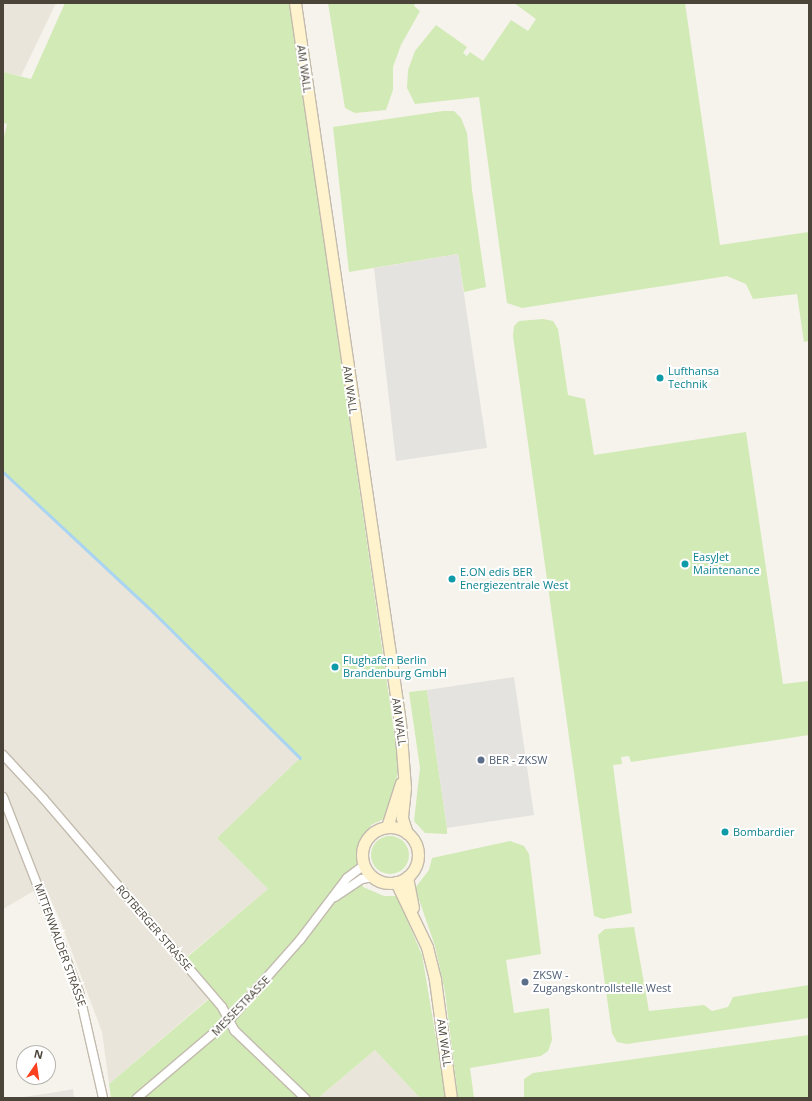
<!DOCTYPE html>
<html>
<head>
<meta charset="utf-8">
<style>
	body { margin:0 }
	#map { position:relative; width:812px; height:1101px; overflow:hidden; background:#f6f3ec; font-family:"Open Sans",sans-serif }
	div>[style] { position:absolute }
	.residential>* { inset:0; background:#eae5da }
	.industrial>* { inset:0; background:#e6e2dd }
	.green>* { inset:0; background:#d2eab5 }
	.round { border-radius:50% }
	.parking>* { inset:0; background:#e5e3e0 }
	.stream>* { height:3px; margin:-1.5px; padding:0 1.5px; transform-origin:1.5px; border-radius:1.5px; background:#a9d4f2 }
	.roads { filter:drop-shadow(1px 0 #c2bbae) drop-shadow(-1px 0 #c2bbae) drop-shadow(0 1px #c2bbae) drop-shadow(0 -1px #c2bbae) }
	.street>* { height:8px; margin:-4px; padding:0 4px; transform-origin:4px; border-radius:4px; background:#fff }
	.secondary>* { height:11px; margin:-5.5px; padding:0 5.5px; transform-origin:5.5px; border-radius:5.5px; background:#fff3cd }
	.secondary>.ring { margin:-5.5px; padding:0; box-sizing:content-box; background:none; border:11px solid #fff3cd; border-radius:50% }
	.dots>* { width:11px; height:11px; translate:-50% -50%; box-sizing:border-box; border:2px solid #fff; border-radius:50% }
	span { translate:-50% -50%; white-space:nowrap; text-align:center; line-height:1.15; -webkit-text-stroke:4px #fff; paint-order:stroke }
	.street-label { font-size:11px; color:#4b4439 }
	.culture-label { font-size:11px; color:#0d838f }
	.left { translate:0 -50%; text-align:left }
	.service-label { font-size:11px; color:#4e5e75 }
	.frame { position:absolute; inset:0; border:4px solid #4b4439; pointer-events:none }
	.north { position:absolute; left:16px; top:1045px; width:40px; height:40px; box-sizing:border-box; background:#fff; border:1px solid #b7b4b0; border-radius:50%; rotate:13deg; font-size:11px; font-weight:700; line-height:16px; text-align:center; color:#4b4439 }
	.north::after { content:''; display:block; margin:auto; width:14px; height:18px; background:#fc3f1d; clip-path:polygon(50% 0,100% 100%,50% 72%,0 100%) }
</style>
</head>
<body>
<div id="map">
	<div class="residential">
		<i style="clip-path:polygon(3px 3px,56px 3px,21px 76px,3px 72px)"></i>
		<i style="clip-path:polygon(3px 471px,153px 612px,300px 758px,217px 838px,268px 889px,179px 963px,209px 998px,109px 1084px,102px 1032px,60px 920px,44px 885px,3px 909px)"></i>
		<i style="clip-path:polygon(375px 1050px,420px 1098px,318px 1098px)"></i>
	</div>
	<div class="industrial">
		<i style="clip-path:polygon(73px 1089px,74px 1098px,17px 1098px,57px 1092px)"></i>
	</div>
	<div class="green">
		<i style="clip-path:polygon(65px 3px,290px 3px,399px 767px,393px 799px,384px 819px,371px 825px,360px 847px,359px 865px,363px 887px,384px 896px,397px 896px,422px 955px,446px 1098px,420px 1098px,375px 1050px,318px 1098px,111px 1098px,109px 1084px,209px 999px,179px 964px,268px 889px,217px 838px,300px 758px,153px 612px,3px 471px,3px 141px,7px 124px,3px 123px,3px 72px,31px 79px)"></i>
		<i style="clip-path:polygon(328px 3px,415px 3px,414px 6px,420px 11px,401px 45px,393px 67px,393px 90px,386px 110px,355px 113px,345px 108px)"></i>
		<i style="clip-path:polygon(514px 3px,685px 3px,720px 245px,809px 232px,809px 341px,804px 342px,797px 294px,753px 299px,746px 284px,727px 276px,522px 308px,507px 303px,479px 97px,415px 104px,407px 88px,408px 70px,415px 51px,436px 25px,467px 47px,463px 53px,467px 56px,470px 52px,483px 61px,511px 20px,528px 31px,536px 19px)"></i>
		<i style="clip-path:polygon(443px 111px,454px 111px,461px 118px,467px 133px,472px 190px,486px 287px,464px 292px,458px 254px,349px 272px,333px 127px)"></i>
		<i style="clip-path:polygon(543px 319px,553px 321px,558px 329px,568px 395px,585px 399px,594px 455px,746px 432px,783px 684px,809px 681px,809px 735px,631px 762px,629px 756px,621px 757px,622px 764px,613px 765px,632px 913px,603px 919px,594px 916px,513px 336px,514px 326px,519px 321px)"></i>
		<i style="clip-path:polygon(427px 690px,447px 828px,447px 834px,425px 833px,414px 821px,420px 768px,409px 692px)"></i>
		<i class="round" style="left:371px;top:836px;width:38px;height:38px"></i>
		<i style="clip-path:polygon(510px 841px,524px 846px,529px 854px,541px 954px,506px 960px,514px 1013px,549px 1008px,552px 1040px,548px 1051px,541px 1056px,470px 1068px,474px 1098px,458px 1098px,445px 992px,435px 946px,415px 888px,429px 870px,432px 858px)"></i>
		<i style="clip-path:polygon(634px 927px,649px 1011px,704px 1005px,712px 1011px,728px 1007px,733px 997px,809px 985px,809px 1018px,627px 1044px,617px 1042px,612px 1033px,598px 935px,605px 929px)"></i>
		<i style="clip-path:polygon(809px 1035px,809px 1098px,524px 1098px,524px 1079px,533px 1073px)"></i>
	</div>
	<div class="parking">
		<i style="clip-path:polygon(458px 254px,487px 448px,396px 461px,374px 268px)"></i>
		<i style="clip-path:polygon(514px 677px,534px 815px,447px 828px,427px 690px)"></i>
	</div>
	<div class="stream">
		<i style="left:3px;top:472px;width:205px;rotate:43deg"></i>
		<i style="left:153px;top:612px;width:207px;rotate:44.8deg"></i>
	</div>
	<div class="roads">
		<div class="street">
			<i style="left:3px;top:755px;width:59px;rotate:47.1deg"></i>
			<i style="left:43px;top:798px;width:275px;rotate:49.4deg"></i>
			<i style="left:222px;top:1007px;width:27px;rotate:62deg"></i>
			<i style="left:235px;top:1031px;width:97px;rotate:43.7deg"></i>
			<i style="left:3px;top:797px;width:209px;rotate:68.7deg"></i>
			<i style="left:79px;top:992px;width:109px;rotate:77.2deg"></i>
			<i style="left:335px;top:897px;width:32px;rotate:-34deg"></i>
			<i style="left:362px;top:879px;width:12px;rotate:-9deg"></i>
			<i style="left:137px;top:1098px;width:122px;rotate:-40.3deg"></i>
			<i style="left:230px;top:1019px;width:106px;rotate:-48.5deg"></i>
			<i style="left:300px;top:940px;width:78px;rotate:-52.8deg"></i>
			<i style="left:347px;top:878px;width:21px;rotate:-37deg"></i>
		</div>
		<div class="secondary">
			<i style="left:295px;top:3px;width:728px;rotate:81.7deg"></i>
			<i style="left:400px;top:723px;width:65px;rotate:85.6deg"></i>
			<i style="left:405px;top:788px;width:30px;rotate:96deg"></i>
			<i style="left:402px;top:818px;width:16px;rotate:72deg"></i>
			<i style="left:387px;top:827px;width:46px;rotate:-72.3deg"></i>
			<i class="ring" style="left:362px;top:827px;width:45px;height:45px"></i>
			<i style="left:407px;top:877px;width:31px;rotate:79deg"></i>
			<i style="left:396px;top:882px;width:72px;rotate:64.5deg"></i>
			<i style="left:427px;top:947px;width:34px;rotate:76deg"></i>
			<i style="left:435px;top:980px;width:119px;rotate:82.3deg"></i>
		</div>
	</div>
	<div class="dots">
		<i style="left:660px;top:378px;background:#0f9aa8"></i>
		<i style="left:685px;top:564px;background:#0f9aa8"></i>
		<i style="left:452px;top:579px;background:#0f9aa8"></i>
		<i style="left:335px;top:667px;background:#0f9aa8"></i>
		<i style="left:481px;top:760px;background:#5c6f8a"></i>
		<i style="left:725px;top:832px;background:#0f9aa8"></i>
		<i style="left:525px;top:982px;background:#5c6f8a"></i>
	</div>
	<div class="street-label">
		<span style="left:304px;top:69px;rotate:82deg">AM WALL</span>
		<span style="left:350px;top:390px;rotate:82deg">AM WALL</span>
		<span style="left:399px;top:722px;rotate:82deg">AM WALL</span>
		<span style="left:154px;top:928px;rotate:49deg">ROTBERGER STRASSE</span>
		<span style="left:60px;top:945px;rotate:70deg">MITTENWALDER STRASSE</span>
		<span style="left:241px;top:1006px;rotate:-46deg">MESSESTRASSE</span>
		<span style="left:444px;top:1043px;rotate:82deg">AM WALL</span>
	</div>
	<div class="culture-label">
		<span class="left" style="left:668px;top:378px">Lufthansa<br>Technik</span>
		<span class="left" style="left:693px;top:564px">EasyJet<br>Maintenance</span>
		<span class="left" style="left:460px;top:579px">E.ON edis BER<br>Energiezentrale West</span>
		<span class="left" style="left:343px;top:667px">Flughafen Berlin<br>Brandenburg GmbH</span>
		<span class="left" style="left:733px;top:832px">Bombardier</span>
	</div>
	<div class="service-label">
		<span class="left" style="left:489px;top:760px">BER - ZKSW</span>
		<span class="left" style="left:533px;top:982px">ZKSW -<br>Zugangskontrollstelle West</span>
	</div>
	<div class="frame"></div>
	<div class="north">N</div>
</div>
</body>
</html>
